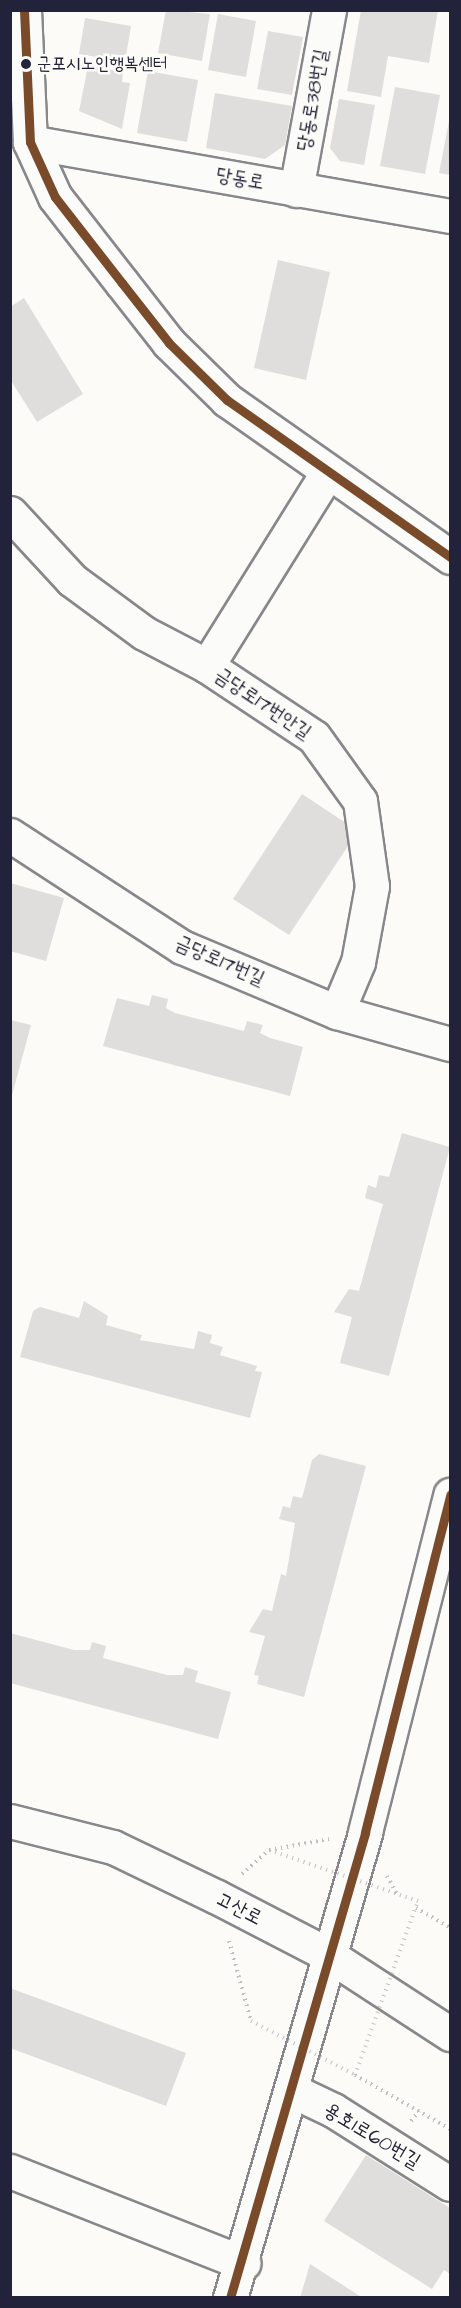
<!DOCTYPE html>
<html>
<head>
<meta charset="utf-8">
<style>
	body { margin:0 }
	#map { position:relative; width:461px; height:2308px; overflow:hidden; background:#fcfbf8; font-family:"Architects Daughter","Poor Story",sans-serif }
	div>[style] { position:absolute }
	.building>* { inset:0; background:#dfdedd }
	.path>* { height:4px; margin-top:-2px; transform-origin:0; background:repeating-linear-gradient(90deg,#bfbfc0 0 1.5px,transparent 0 6px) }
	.roads { filter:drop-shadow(2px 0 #88888c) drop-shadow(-2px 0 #88888c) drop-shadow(0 2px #88888c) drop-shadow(0 -2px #88888c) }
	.minor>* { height:33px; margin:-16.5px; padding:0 16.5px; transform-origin:16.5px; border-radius:16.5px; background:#fbfbf9 }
	.path-bridge>* { height:4px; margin-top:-2px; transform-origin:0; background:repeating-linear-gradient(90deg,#bfbfc0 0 1.5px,transparent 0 6px) }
	.bus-1>* { height:9px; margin:-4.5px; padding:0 4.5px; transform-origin:4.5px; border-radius:4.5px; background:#7a4b2a }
	.dots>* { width:16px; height:16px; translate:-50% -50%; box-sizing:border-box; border:3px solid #fdfcf7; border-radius:50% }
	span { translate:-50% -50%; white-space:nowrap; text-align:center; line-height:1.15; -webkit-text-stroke:5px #fdfcf7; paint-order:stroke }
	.bus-label { font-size:18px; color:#22223b }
	.left { translate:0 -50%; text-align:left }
	.street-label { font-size:20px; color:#22223b }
	.frame { position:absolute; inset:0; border:12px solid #22223b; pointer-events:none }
</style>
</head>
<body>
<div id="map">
	<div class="building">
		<i style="clip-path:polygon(166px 10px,210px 14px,202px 61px,158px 53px)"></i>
		<i style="clip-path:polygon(361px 10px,438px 10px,429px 63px,388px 56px,381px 97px,347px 91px)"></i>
		<i style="clip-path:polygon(218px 14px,256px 21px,246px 77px,208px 70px)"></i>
		<i style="clip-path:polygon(85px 18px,131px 26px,125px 62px,79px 54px)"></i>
		<i style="clip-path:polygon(268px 31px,303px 37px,292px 95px,257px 89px)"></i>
		<i style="clip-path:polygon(88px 66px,123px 72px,122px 82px,130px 83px,122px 129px,79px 111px)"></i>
		<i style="clip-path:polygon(148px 71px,198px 80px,187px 142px,137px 133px)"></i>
		<i style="clip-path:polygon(395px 87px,440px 95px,425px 174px,380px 166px)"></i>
		<i style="clip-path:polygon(215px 93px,292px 106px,285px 145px,265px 159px,206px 148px)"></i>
		<i style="clip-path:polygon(339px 99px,375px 105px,364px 165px,340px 161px,330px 148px)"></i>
		<i style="clip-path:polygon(450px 116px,450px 175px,439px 173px)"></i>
		<i style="clip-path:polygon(278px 260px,330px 272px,306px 380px,254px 368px)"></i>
		<i style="clip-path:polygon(24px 298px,83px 394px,37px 422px,10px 379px,10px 307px)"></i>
		<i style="clip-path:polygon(302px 794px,358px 831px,289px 935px,233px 899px)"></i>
		<i style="clip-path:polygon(10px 883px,64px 898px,46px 961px,10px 951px)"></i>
		<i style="clip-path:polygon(152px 995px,168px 999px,166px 1008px,175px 1013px,244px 1031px,247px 1021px,263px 1025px,260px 1033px,270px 1038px,303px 1047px,290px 1096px,103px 1046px,117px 998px,149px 1006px)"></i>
		<i style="clip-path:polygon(10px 1020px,31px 1025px,11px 1099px,10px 1099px)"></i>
		<i style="clip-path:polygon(402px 1133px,450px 1147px,389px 1376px,340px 1363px,352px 1317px,334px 1312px,349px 1289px,359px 1291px,383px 1204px,365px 1198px,368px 1185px,376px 1188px,379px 1175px,389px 1177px)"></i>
		<i style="clip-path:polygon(84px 1301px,108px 1316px,106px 1325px,142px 1335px,140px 1340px,194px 1349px,198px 1331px,212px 1335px,210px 1343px,223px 1347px,220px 1355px,257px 1366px,255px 1371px,262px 1372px,250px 1418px,20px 1357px,33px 1311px,40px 1307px,79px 1318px)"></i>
		<i style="clip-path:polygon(319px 1454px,366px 1466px,304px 1697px,257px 1684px,259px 1676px,254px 1675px,265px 1636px,249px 1632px,263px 1609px,272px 1611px,281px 1574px,286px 1576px,295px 1523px,279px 1519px,283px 1506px,290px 1508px,293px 1496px,302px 1498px,312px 1460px)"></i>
		<i style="clip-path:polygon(10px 1633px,74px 1650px,90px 1650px,92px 1642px,106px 1646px,103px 1658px,167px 1675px,183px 1675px,185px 1667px,198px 1671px,195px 1682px,231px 1692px,218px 1739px,10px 1683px)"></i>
		<i style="clip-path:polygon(10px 1988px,186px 2053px,166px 2106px,10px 2048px)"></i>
		<i style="clip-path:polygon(366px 2155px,450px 2208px,450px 2274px,444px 2270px,432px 2289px,324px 2221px)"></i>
		<i style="clip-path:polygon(310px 2264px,363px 2298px,300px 2298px)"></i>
	</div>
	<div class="path">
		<i style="left:242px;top:1874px;width:36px;rotate:-42deg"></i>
		<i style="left:269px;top:1850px;width:61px;rotate:-10.4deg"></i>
		<i style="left:387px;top:1876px;width:21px;rotate:61deg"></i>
		<i style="left:416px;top:1908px;width:39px;rotate:30deg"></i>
		<i style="left:229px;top:1941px;width:83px;rotate:74.6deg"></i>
		<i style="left:355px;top:2075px;width:109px;rotate:29.6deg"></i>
		<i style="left:411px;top:2121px;width:13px;rotate:-51deg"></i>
	</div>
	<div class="roads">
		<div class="minor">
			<i style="left:24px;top:10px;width:132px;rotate:87.4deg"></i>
			<i style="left:30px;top:142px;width:60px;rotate:65.6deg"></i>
			<i style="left:55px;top:197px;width:109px;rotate:52.1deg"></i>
			<i style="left:122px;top:283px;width:76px;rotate:51.9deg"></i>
			<i style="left:169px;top:343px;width:81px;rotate:44.5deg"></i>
			<i style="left:227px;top:400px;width:273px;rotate:35.1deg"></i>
			<i style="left:30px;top:142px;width:426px;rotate:10deg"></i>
			<i style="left:296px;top:190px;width:183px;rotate:-79.6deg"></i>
			<i style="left:10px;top:513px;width:91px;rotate:47.2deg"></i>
			<i style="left:72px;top:580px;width:89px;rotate:36.4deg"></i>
			<i style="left:144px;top:633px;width:71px;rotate:27.6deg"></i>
			<i style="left:207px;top:666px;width:128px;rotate:33.6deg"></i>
			<i style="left:314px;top:737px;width:79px;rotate:54.3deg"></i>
			<i style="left:360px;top:801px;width:86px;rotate:82deg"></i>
			<i style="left:372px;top:886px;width:77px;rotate:100.4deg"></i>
			<i style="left:358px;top:962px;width:54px;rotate:112.8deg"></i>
			<i style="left:207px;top:666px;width:227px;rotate:-58.1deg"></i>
			<i style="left:10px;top:835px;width:205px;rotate:33.1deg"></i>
			<i style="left:182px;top:947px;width:168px;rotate:22.8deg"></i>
			<i style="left:337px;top:1012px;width:117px;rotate:15.8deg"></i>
			<i style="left:10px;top:1821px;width:106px;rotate:14.2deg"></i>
			<i style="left:113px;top:1847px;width:115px;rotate:25.7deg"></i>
			<i style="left:217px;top:1897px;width:124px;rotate:27.4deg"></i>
			<i style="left:327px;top:1954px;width:147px;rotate:33deg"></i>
			<i style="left:291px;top:2090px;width:47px;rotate:25.5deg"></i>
			<i style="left:333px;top:2110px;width:138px;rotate:32.3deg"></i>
			<i style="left:10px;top:2171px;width:251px;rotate:21.5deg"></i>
			<i style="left:230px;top:2298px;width:485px;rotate:-73.8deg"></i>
			<i style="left:365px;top:1832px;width:348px;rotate:-75.8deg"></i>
		</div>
	</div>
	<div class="path-bridge">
		<i style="left:251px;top:2021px;width:117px;rotate:27.4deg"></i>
		<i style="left:355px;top:2075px;width:185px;rotate:-70.1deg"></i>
		<i style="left:418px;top:1901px;width:157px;rotate:-161.1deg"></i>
	</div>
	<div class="bus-1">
		<i style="left:24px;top:10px;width:132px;rotate:87.4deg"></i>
		<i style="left:30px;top:142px;width:60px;rotate:65.6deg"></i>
		<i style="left:55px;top:197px;width:109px;rotate:52.1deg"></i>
		<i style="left:122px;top:283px;width:76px;rotate:51.9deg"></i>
		<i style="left:169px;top:343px;width:81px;rotate:44.5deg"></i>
		<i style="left:227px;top:400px;width:273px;rotate:35.1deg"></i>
		<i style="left:230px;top:2298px;width:485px;rotate:-73.8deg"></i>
		<i style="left:365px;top:1832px;width:348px;rotate:-75.8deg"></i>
	</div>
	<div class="dots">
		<i style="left:26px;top:64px;background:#22223b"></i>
	</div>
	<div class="bus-label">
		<span class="left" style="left:37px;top:64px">군포시노인행복센터</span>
	</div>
	<div class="street-label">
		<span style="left:313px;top:100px;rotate:-80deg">당동로38번길</span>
		<span style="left:240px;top:179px;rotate:10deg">당동로</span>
		<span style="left:263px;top:704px;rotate:34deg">금당로17번안길</span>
		<span style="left:220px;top:961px;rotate:24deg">금당로17번길</span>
		<span style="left:239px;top:1909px;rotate:27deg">고산로</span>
		<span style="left:372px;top:2136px;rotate:31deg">용호1로60번길</span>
	</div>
	<div class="frame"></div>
</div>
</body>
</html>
